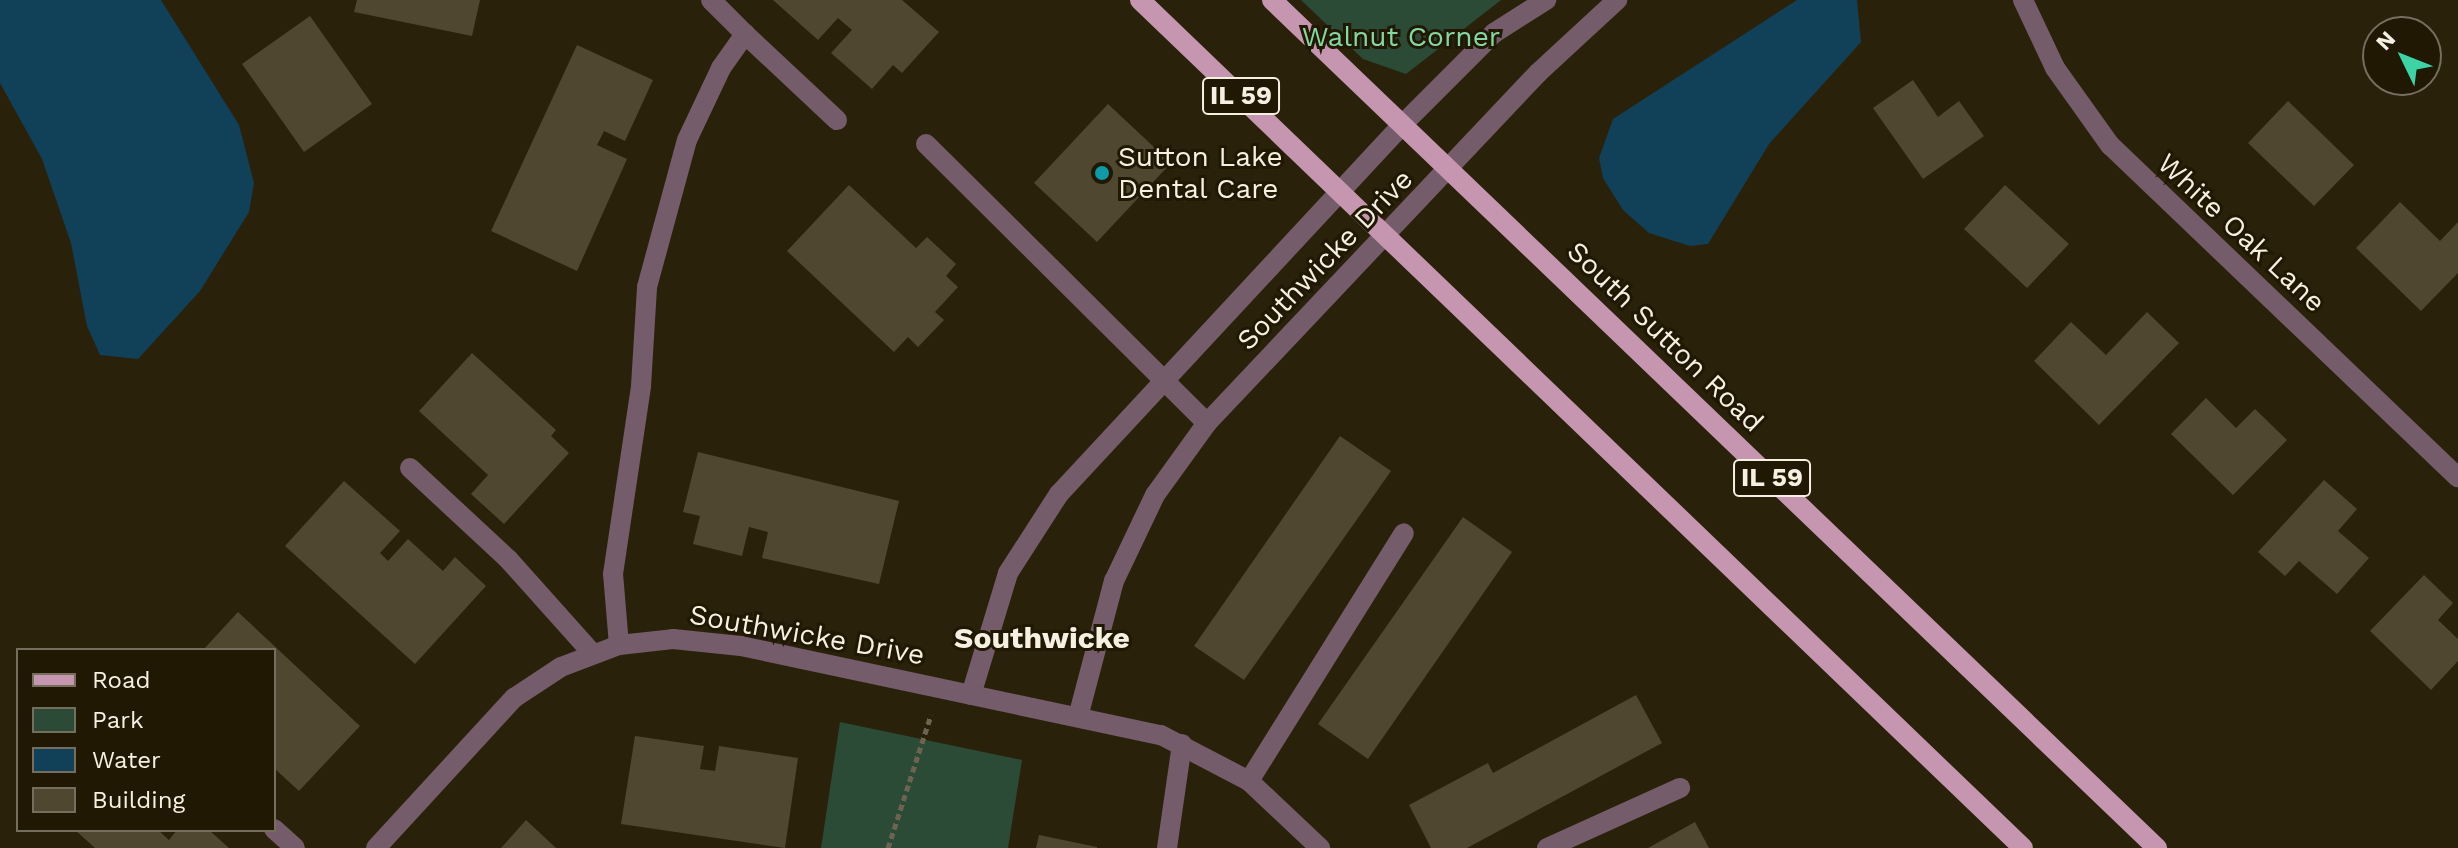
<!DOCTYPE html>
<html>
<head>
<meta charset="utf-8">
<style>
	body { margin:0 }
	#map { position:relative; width:2458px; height:848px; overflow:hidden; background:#2a210b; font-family:"Work Sans",sans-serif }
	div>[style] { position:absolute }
	.green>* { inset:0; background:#2b4b36 }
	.water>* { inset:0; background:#114059 }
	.building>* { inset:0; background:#504730 }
	.path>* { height:5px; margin-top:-2.5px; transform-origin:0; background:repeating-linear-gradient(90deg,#6c6451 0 6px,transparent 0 10px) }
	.minor>* { height:20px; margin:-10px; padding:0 10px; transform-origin:10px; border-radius:10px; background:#745c6a }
	.major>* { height:20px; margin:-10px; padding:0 10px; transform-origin:10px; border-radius:10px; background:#c696b1 }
	.dots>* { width:22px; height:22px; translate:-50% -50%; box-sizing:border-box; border:4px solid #201803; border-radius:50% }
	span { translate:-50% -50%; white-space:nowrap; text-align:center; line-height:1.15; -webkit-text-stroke:6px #201803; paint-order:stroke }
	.shield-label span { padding:2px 6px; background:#201803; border:2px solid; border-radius:6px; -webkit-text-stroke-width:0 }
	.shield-label { font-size:26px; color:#f6f0e2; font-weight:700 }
	.park-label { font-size:28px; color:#85d7a1 }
	.poi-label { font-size:28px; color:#f6f0e2 }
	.left { translate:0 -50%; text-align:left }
	.street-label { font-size:28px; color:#f6f0e2 }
	.neighbourhood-label { font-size:30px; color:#f6f0e2; font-weight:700 }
	.legend { position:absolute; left:16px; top:648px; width:260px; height:184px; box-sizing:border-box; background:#201803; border:2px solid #766e5c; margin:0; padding:10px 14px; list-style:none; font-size:24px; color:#f6f0e2 }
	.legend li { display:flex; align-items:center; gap:16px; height:40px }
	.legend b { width:40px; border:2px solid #766e5c }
	.north { position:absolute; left:2362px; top:16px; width:80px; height:80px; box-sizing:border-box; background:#201803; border:2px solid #766e5c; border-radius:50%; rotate:313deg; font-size:22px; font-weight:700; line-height:32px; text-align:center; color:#f6f0e2 }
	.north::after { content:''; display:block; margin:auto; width:28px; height:36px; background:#3cd4a4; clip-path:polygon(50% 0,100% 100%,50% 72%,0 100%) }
</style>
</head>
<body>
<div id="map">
	<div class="green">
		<i style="clip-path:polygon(1301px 0,1501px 0,1406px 74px,1363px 59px)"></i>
		<i style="clip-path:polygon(840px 722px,1022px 760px,1008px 848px,821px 848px)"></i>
	</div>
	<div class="water">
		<i style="clip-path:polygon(0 0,161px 0,239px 125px,254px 183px,249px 212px,200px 291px,138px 359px,100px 355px,87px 326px,71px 243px,42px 159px,0 83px)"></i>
		<i style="clip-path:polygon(1797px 0,1857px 0,1861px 42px,1769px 144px,1708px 244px,1690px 246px,1649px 233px,1623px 210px,1603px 178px,1599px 158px,1613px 119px)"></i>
	</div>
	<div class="building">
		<i style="clip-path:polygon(357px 0,480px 0,472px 36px,354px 12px)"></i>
		<i style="clip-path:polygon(773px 0,902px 0,939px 32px,902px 73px,893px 65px,872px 89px,831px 53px,852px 30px,838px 18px,818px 40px)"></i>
		<i style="clip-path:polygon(310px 16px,372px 104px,304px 152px,242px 64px)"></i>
		<i style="clip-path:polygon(577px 45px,653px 80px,625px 141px,604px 131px,597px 145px,627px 159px,577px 271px,491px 231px)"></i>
		<i style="clip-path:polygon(1913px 80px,1938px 117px,1959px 101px,1984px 136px,1923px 179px,1873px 108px)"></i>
		<i style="clip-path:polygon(2288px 101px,2354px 165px,2314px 206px,2248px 143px)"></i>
		<i style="clip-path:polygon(1108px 104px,1171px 163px,1097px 242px,1034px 183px)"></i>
		<i style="clip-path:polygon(849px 185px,916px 248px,927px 237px,956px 264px,946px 276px,958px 287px,935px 312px,944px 320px,918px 347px,908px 337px,894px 352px,787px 251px)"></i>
		<i style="clip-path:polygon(2005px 185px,2069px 244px,2027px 288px,1964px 229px)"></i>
		<i style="clip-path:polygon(2400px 202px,2440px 241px,2458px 222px,2458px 273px,2421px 311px,2356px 248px)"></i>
		<i style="clip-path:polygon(2147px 312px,2179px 343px,2099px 425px,2034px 361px,2071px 322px,2106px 355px)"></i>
		<i style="clip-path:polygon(472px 353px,556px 430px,551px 436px,569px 453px,504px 524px,471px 494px,488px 475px,419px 411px)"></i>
		<i style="clip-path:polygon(2206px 398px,2236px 428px,2255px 409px,2287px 440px,2233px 495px,2171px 434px)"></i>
		<i style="clip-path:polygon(1340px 436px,1391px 471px,1244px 680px,1194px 646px)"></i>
		<i style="clip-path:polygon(698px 452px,899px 501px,879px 584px,762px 558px,768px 532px,749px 527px,742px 556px,693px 544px,700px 516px,683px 512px)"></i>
		<i style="clip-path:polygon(2324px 480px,2357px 509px,2338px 531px,2369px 558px,2337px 594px,2299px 561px,2285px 576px,2258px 552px)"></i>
		<i style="clip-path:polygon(344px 481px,400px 531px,380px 553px,388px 561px,408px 539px,443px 571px,455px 557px,486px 586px,415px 664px,285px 546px)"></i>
		<i style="clip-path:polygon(1463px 517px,1512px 552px,1368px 759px,1318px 724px)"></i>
		<i style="clip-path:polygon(2424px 575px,2453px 603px,2438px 620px,2458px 639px,2458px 661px,2431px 690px,2370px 631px)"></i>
		<i style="clip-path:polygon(238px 612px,360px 726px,299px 791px,274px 768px,274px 650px,203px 650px)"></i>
		<i style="clip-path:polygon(1636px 695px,1662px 743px,1467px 848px,1431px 848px,1409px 805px,1488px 763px,1493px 773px)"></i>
		<i style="clip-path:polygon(635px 736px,704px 746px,700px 769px,715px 771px,719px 746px,798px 758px,785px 848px,621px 824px)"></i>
		<i style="clip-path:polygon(526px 820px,556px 848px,501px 848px)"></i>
		<i style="clip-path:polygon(1695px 822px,1709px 848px,1648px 848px)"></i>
		<i style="clip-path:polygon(75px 830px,158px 830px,169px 840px,177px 830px,209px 830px,229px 848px,95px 848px)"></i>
		<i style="clip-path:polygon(1039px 835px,1097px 847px,1097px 848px,1036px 848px)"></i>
	</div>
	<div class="path">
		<i style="left:888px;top:848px;width:140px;rotate:-72.1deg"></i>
	</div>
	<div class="minor">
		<i style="left:2023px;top:0;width:75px;rotate:64.8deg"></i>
		<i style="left:2055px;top:68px;width:95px;rotate:54.5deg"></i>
		<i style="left:2110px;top:145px;width:481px;rotate:43.7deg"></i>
		<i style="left:745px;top:34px;width:126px;rotate:43.1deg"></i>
		<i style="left:926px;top:144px;width:396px;rotate:44.8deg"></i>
		<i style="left:410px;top:468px;width:134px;rotate:42.9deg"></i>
		<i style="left:508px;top:559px;width:127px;rotate:48.2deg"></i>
		<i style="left:619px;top:645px;width:71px;rotate:-94.8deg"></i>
		<i style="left:613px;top:574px;width:190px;rotate:-81.5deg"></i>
		<i style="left:641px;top:386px;width:99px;rotate:-86.5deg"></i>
		<i style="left:647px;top:287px;width:152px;rotate:-74.8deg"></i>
		<i style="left:687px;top:140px;width:80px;rotate:-64.7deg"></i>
		<i style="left:721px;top:68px;width:42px;rotate:-54.8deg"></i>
		<i style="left:745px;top:34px;width:48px;rotate:-135deg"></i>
		<i style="left:971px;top:695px;width:127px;rotate:-73.1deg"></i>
		<i style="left:1008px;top:573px;width:94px;rotate:-57.2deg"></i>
		<i style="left:1059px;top:494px;width:505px;rotate:-47.09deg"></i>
		<i style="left:1403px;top:124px;width:129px;rotate:-45deg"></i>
		<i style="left:1494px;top:33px;width:62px;rotate:-32.4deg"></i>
		<i style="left:1078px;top:717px;width:141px;rotate:-75.2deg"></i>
		<i style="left:1114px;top:581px;width:95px;rotate:-64.5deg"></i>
		<i style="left:1155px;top:495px;width:89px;rotate:-54.2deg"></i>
		<i style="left:1207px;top:423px;width:482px;rotate:-46.6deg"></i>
		<i style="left:1538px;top:73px;width:108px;rotate:-42.7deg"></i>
		<i style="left:1249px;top:781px;width:292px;rotate:-58deg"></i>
		<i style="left:274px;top:829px;width:28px;rotate:42deg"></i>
		<i style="left:376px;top:848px;width:204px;rotate:-47.4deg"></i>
		<i style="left:514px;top:698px;width:56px;rotate:-33.4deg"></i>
		<i style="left:561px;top:667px;width:62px;rotate:-20.8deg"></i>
		<i style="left:619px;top:645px;width:54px;rotate:-6.3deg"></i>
		<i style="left:673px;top:639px;width:68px;rotate:5.9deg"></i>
		<i style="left:741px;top:646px;width:429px;rotate:12deg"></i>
		<i style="left:1161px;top:735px;width:99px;rotate:27.6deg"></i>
		<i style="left:1249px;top:781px;width:98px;rotate:43.3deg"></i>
		<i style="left:1167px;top:848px;width:105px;rotate:-81.8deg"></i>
		<i style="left:1547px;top:848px;width:146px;rotate:-24.3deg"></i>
	</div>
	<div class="major">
		<i style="left:1140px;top:0;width:1224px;rotate:43.84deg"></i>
		<i style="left:1272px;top:0;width:1226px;rotate:43.78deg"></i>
	</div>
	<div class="dots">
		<i style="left:1102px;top:173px;background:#0f9aa8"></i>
	</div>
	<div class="shield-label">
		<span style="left:1241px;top:96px">IL 59</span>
		<span style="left:1772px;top:478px">IL 59</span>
	</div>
	<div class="park-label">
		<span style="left:1401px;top:37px">Walnut Corner</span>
	</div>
	<div class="poi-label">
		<span class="left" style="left:1118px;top:173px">Sutton Lake<br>Dental Care</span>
	</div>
	<div class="street-label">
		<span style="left:2241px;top:233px;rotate:43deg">White Oak Lane</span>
		<span style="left:1325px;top:260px;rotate:-46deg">Southwicke Drive</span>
		<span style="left:1665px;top:337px;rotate:44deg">South Sutton Road</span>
		<span style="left:807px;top:635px;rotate:10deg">Southwicke Drive</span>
	</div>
	<div class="neighbourhood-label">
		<span style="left:1042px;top:638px">Southwicke</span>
	</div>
	<ul class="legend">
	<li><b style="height:10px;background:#c696b1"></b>Road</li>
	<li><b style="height:22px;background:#2b4b36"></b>Park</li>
	<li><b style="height:22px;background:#114059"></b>Water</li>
	<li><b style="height:22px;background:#504730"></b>Building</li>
	</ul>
	<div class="north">N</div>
</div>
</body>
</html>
